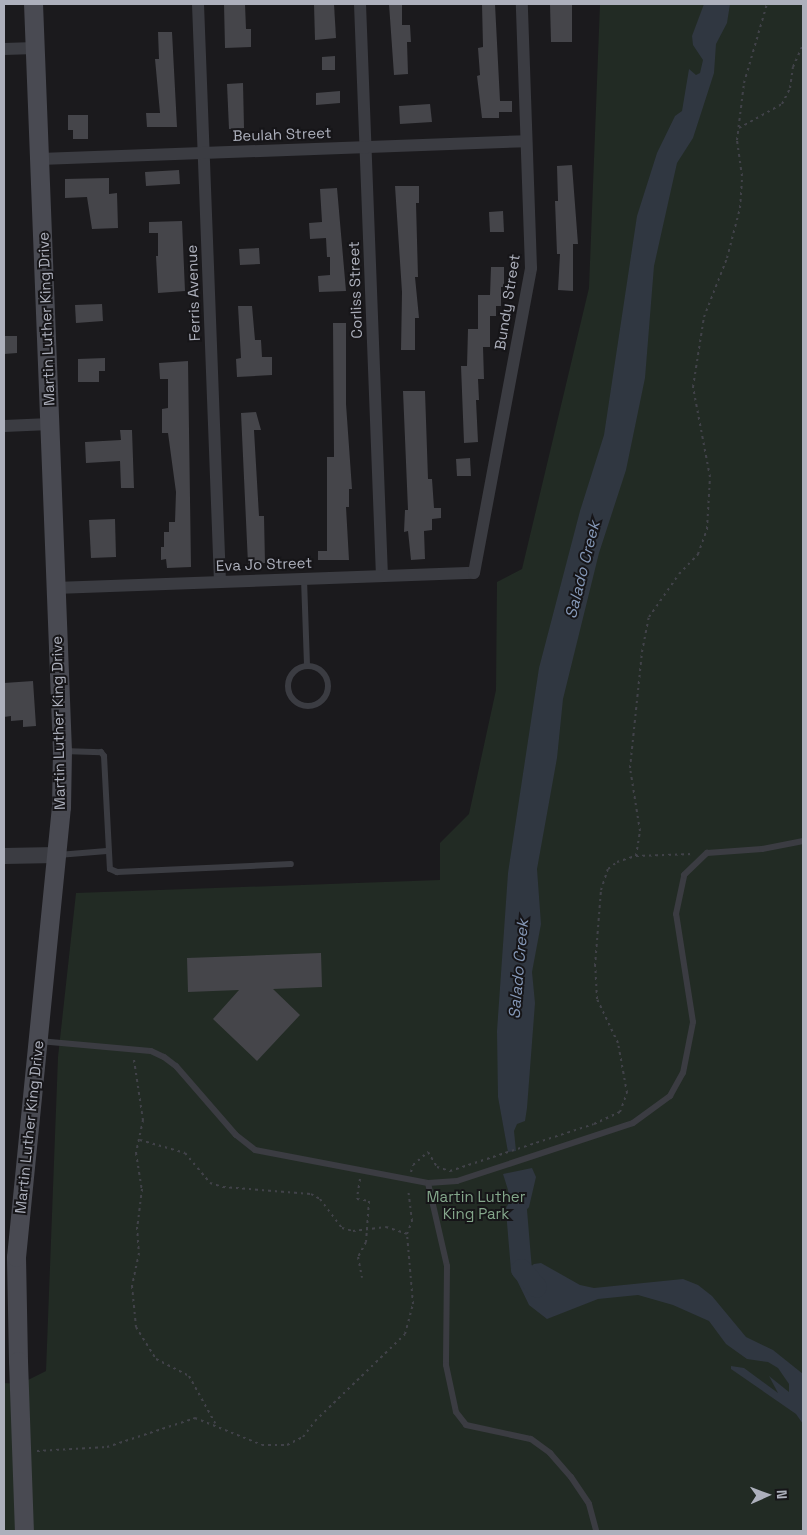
<!DOCTYPE html>
<html>
<head>
<meta charset="utf-8">
<style>
	body { margin:0 }
	#map { position:relative; width:807px; height:1535px; overflow:hidden; background:#1b1a1d; font-family:"Space Grotesk",sans-serif }
	div>[style] { position:absolute }
	.green>* { inset:0; background:#222b24 }
	.water>* { inset:0; background:#303741 }
	.river>* { height:21px; margin:-10.5px; padding:0 10.5px; transform-origin:10.5px; border-radius:10.5px; background:#303741 }
	.building>* { inset:0; background:#45454a }
	.path>* { height:2px; margin-top:-1px; transform-origin:0; background:repeating-linear-gradient(90deg,#414249 0 2.5px,transparent 0 6.5px) }
	.service>* { height:6px; margin:-3px; padding:0 3px; transform-origin:3px; border-radius:3px; background:#3b3c42 }
	.service>.ring { margin:-3px; padding:0; box-sizing:content-box; background:none; border:6px solid #3b3c42; border-radius:50% }
	.minor>* { height:12px; margin:-6px; padding:0 6px; transform-origin:6px; border-radius:6px; background:#3b3c42 }
	.tertiary>* { height:16px; margin:-8px; padding:0 8px; transform-origin:8px; border-radius:8px; background:#3b3c42 }
	.secondary>* { height:19px; margin:-9.5px; padding:0 9.5px; transform-origin:9.5px; border-radius:9.5px; background:#494a52 }
	.secondary-bridge>* { height:19px; margin:-9.5px; padding:0 9.5px; transform-origin:9.5px; border-radius:9.5px; background:#494a52 }
	span { translate:-50% -50%; white-space:nowrap; text-align:center; line-height:1.15; -webkit-text-stroke:4px #161518; paint-order:stroke }
	.street-label { font-size:15px; color:#adb0bc }
	.park-label { font-size:15px; color:#84a78b }
	.water-label { font-size:16px; color:#8598b7; font-style:italic }
	.frame { position:absolute; inset:0; border:5px solid #adb0bc; pointer-events:none }
	.north { position:absolute; left:742px; top:1470px; width:50px; height:50px; -webkit-text-stroke:4px #161518; paint-order:stroke; rotate:88deg; font-size:14px; font-weight:700; line-height:20px; text-align:center; color:#adb0bc }
	.north::after { content:''; display:block; margin:auto; width:18px; height:22px; background:#adb0bc; clip-path:polygon(50% 0,100% 100%,50% 72%,0 100%) }
</style>
</head>
<body>
<div id="map">
	<div class="green">
		<i style="clip-path:polygon(600px 4px,803px 4px,803px 1531px,4px 1531px,4px 1383px,20px 1384px,46px 1371px,58px 1057px,76px 893px,440px 880px,440px 843px,469px 814px,496px 690px,497px 582px,522px 569px,589px 288px)"></i>
	</div>
	<div class="water">
		<i style="clip-path:polygon(704px 4px,730px 4px,727px 23px,716px 44px,714px 73px,693px 138px,677px 163px,654px 266px,645px 378px,626px 470px,599px 553px,563px 699px,557px 758px,537px 869px,541px 924px,532px 972px,535px 1003px,527px 1108px,525px 1121px,517px 1124px,514px 1131px,516px 1151px,508px 1152px,498px 1097px,497px 1031px,508px 873px,539px 668px,580px 511px,604px 435px,637px 216px,657px 153px,675px 116px,682px 111px,689px 69px,696px 75px,700px 73px,703px 60px,693px 45px,692px 36px)"></i>
		<i style="clip-path:polygon(532px 1168px,536px 1177px,529px 1207px,521px 1216px,517px 1250px,519px 1260px,525px 1271px,534px 1264px,541px 1263px,580px 1285px,594px 1288px,683px 1279px,698px 1285px,712px 1296px,746px 1337px,773px 1350px,803px 1374px,803px 1424px,796px 1414px,731px 1369px,731px 1366px,744px 1368px,778px 1393px,769px 1376px,789px 1392px,789px 1384px,778px 1368px,768px 1362px,747px 1359px,726px 1344px,709px 1321px,673px 1305px,638px 1295px,598px 1299px,547px 1319px,529px 1305px,514px 1274px,508px 1190px,503px 1174px)"></i>
	</div>
	<div class="river">
		<i style="left:516px;top:1210px;width:59px;rotate:85.2deg"></i>
		<i style="left:521px;top:1269px;width:23px;rotate:50deg"></i>
	</div>
	<div class="building">
		<i style="clip-path:polygon(224px 4px,245px 4px,246px 29px,251px 29px,251px 47px,225px 48px)"></i>
		<i style="clip-path:polygon(314px 4px,334px 4px,336px 38px,315px 40px)"></i>
		<i style="clip-path:polygon(389px 4px,402px 4px,402px 25px,410px 25px,411px 42px,407px 42px,408px 74px,394px 75px)"></i>
		<i style="clip-path:polygon(482px 4px,495px 4px,500px 101px,512px 101px,512px 112px,499px 112px,499px 118px,482px 118px,477px 76px,480px 75px,478px 48px,483px 47px)"></i>
		<i style="clip-path:polygon(550px 4px,572px 4px,572px 42px,551px 42px)"></i>
		<i style="clip-path:polygon(158px 32px,172px 32px,177px 127px,147px 127px,146px 113px,160px 113px,155px 59px,159px 59px)"></i>
		<i style="clip-path:polygon(335px 56px,335px 70px,322px 70px,322px 57px)"></i>
		<i style="clip-path:polygon(243px 83px,244px 128px,229px 129px,227px 84px)"></i>
		<i style="clip-path:polygon(340px 91px,340px 103px,316px 105px,316px 93px)"></i>
		<i style="clip-path:polygon(430px 104px,432px 122px,400px 124px,399px 106px)"></i>
		<i style="clip-path:polygon(68px 115px,88px 115px,88px 139px,73px 139px,73px 130px,68px 130px)"></i>
		<i style="clip-path:polygon(572px 165px,578px 244px,573px 244px,573px 291px,558px 290px,560px 254px,557px 254px,555px 201px,558px 201px,557px 166px)"></i>
		<i style="clip-path:polygon(179px 170px,180px 184px,146px 186px,145px 172px)"></i>
		<i style="clip-path:polygon(109px 178px,109px 194px,117px 193px,118px 228px,92px 229px,87px 197px,65px 198px,65px 179px)"></i>
		<i style="clip-path:polygon(395px 186px,419px 186px,419px 203px,416px 203px,418px 277px,415px 277px,419px 318px,415px 318px,415px 350px,401px 350px,402px 292px)"></i>
		<i style="clip-path:polygon(337px 188px,346px 291px,319px 292px,318px 276px,330px 275px,330px 257px,327px 257px,326px 238px,310px 239px,309px 223px,322px 222px,320px 189px)"></i>
		<i style="clip-path:polygon(503px 211px,504px 232px,490px 232px,489px 212px)"></i>
		<i style="clip-path:polygon(182px 221px,185px 291px,158px 293px,156px 256px,158px 256px,158px 233px,149px 233px,149px 222px)"></i>
		<i style="clip-path:polygon(259px 248px,260px 264px,240px 265px,239px 249px)"></i>
		<i style="clip-path:polygon(491px 267px,504px 267px,504px 287px,501px 287px,501px 306px,496px 306px,496px 316px,490px 316px,490px 347px,483px 347px,484px 379px,478px 379px,479px 400px,476px 400px,478px 442px,464px 443px,461px 366px,467px 366px,468px 329px,478px 329px,478px 295px,490px 295px)"></i>
		<i style="clip-path:polygon(102px 304px,103px 321px,76px 323px,75px 305px)"></i>
		<i style="clip-path:polygon(238px 306px,252px 306px,255px 340px,261px 340px,262px 357px,272px 357px,272px 375px,237px 377px,236px 359px,241px 358px)"></i>
		<i style="clip-path:polygon(333px 323px,346px 323px,346px 404px,352px 489px,349px 489px,349px 507px,346px 507px,349px 560px,318px 560px,318px 551px,327px 551px,327px 457px,334px 457px)"></i>
		<i style="clip-path:polygon(4px 336px,17px 336px,17px 353px,4px 354px)"></i>
		<i style="clip-path:polygon(105px 358px,105px 371px,99px 371px,99px 382px,78px 382px,78px 359px)"></i>
		<i style="clip-path:polygon(188px 361px,191px 567px,167px 568px,166px 559px,161px 560px,161px 547px,164px 547px,164px 532px,169px 532px,169px 522px,175px 522px,176px 492px,168px 433px,162px 433px,162px 409px,168px 408px,168px 379px,160px 379px,159px 363px)"></i>
		<i style="clip-path:polygon(403px 391px,425px 391px,428px 479px,432px 479px,434px 508px,441px 508px,441px 518px,432px 519px,432px 530px,424px 531px,425px 559px,411px 560px,408px 531px,404px 532px,405px 510px,408px 510px)"></i>
		<i style="clip-path:polygon(256px 412px,261px 430px,254px 430px,259px 516px,264px 516px,265px 563px,248px 564px,241px 413px)"></i>
		<i style="clip-path:polygon(120px 430px,132px 430px,134px 488px,121px 488px,120px 461px,86px 463px,85px 442px,121px 440px)"></i>
		<i style="clip-path:polygon(470px 458px,471px 476px,457px 476px,456px 459px)"></i>
		<i style="clip-path:polygon(115px 519px,116px 557px,91px 558px,89px 520px)"></i>
		<i style="clip-path:polygon(33px 681px,36px 726px,23px 727px,23px 720px,11px 721px,11px 716px,4px 717px,4px 683px)"></i>
		<i style="clip-path:polygon(321px 953px,322px 987px,273px 989px,300px 1015px,257px 1061px,213px 1019px,239px 990px,188px 992px,187px 958px)"></i>
	</div>
	<div class="path">
		<i style="left:739px;top:128px;width:49px;rotate:-29.2deg"></i>
		<i style="left:782px;top:104px;width:18px;rotate:-63deg"></i>
		<i style="left:790px;top:88px;width:21px;rotate:-82deg"></i>
		<i style="left:793px;top:67px;width:24px;rotate:-66deg"></i>
		<i style="left:636px;top:856px;width:25px;rotate:-81deg"></i>
		<i style="left:640px;top:831px;width:64px;rotate:-99deg"></i>
		<i style="left:630px;top:768px;width:117px;rotate:-84.1deg"></i>
		<i style="left:642px;top:652px;width:36px;rotate:-79deg"></i>
		<i style="left:649px;top:617px;width:52px;rotate:-55.1deg"></i>
		<i style="left:679px;top:574px;width:28px;rotate:-46deg"></i>
		<i style="left:698px;top:554px;width:27px;rotate:-70deg"></i>
		<i style="left:707px;top:529px;width:52px;rotate:-86.7deg"></i>
		<i style="left:710px;top:477px;width:92px;rotate:-100.7deg"></i>
		<i style="left:693px;top:387px;width:71px;rotate:-81.1deg"></i>
		<i style="left:704px;top:317px;width:63px;rotate:-68.7deg"></i>
		<i style="left:727px;top:258px;width:52px;rotate:-75.4deg"></i>
		<i style="left:740px;top:208px;width:32px;rotate:-86deg"></i>
		<i style="left:742px;top:176px;width:36px;rotate:-98deg"></i>
		<i style="left:737px;top:140px;width:57px;rotate:-83deg"></i>
		<i style="left:744px;top:83px;width:82px;rotate:-73.8deg"></i>
		<i style="left:134px;top:1060px;width:61px;rotate:81.5deg"></i>
		<i style="left:143px;top:1120px;width:34px;rotate:102deg"></i>
		<i style="left:136px;top:1153px;width:36px;rotate:81deg"></i>
		<i style="left:142px;top:1189px;width:38px;rotate:97deg"></i>
		<i style="left:137px;top:1227px;width:26px;rotate:86deg"></i>
		<i style="left:139px;top:1253px;width:34px;rotate:102deg"></i>
		<i style="left:132px;top:1286px;width:41px;rotate:84.4deg"></i>
		<i style="left:136px;top:1327px;width:38px;rotate:58deg"></i>
		<i style="left:156px;top:1359px;width:37px;rotate:27deg"></i>
		<i style="left:189px;top:1376px;width:54px;rotate:61deg"></i>
		<i style="left:140px;top:1140px;width:47px;rotate:16.1deg"></i>
		<i style="left:185px;top:1153px;width:39px;rotate:50deg"></i>
		<i style="left:210px;top:1183px;width:14px;rotate:17deg"></i>
		<i style="left:223px;top:1187px;width:88px;rotate:4.5deg"></i>
		<i style="left:311px;top:1194px;width:10px;rotate:29deg"></i>
		<i style="left:320px;top:1199px;width:36px;rotate:53deg"></i>
		<i style="left:342px;top:1228px;width:11px;rotate:15deg"></i>
		<i style="left:353px;top:1231px;width:33px;rotate:-7deg"></i>
		<i style="left:386px;top:1227px;width:22px;rotate:18deg"></i>
		<i style="left:411px;top:1172px;width:7px;rotate:-74deg"></i>
		<i style="left:413px;top:1165px;width:20px;rotate:-41deg"></i>
		<i style="left:428px;top:1152px;width:17px;rotate:59deg"></i>
		<i style="left:437px;top:1167px;width:14px;rotate:17deg"></i>
		<i style="left:450px;top:1171px;width:151px;rotate:-18.1deg"></i>
		<i style="left:594px;top:1124px;width:29px;rotate:-25deg"></i>
		<i style="left:620px;top:1112px;width:20px;rotate:-70deg"></i>
		<i style="left:627px;top:1093px;width:51px;rotate:-100.2deg"></i>
		<i style="left:618px;top:1043px;width:49px;rotate:-115.5deg"></i>
		<i style="left:597px;top:999px;width:33px;rotate:-93deg"></i>
		<i style="left:595px;top:966px;width:76px;rotate:-85.5deg"></i>
		<i style="left:601px;top:890px;width:22px;rotate:-72deg"></i>
		<i style="left:608px;top:869px;width:11px;rotate:-38deg"></i>
		<i style="left:617px;top:862px;width:20px;rotate:-18deg"></i>
		<i style="left:636px;top:856px;width:57px;rotate:-2deg"></i>
		<i style="left:360px;top:1179px;width:20px;rotate:99deg"></i>
		<i style="left:357px;top:1199px;width:12px;rotate:9deg"></i>
		<i style="left:369px;top:1201px;width:41px;rotate:94.2deg"></i>
		<i style="left:366px;top:1242px;width:17px;rotate:118deg"></i>
		<i style="left:358px;top:1257px;width:21px;rotate:79deg"></i>
		<i style="left:37px;top:1451px;width:70px;rotate:-3.3deg"></i>
		<i style="left:107px;top:1447px;width:93px;rotate:-18.2deg"></i>
		<i style="left:195px;top:1418px;width:72px;rotate:21.9deg"></i>
		<i style="left:262px;top:1445px;width:25px"></i>
		<i style="left:287px;top:1445px;width:18px;rotate:-27deg"></i>
		<i style="left:303px;top:1437px;width:20px;rotate:-53deg"></i>
		<i style="left:315px;top:1421px;width:125px;rotate:-44deg"></i>
		<i style="left:405px;top:1334px;width:31px;rotate:-75deg"></i>
		<i style="left:413px;top:1304px;width:70px;rotate:-94.9deg"></i>
		<i style="left:407px;top:1234px;width:14px;rotate:-69deg"></i>
		<i style="left:412px;top:1221px;width:32px;rotate:-97deg"></i>
	</div>
	<div class="service">
		<i style="left:304px;top:579px;width:87px;rotate:88deg"></i>
		<i class="ring" style="left:288px;top:666px;width:34px;height:34px"></i>
		<i style="left:63px;top:751px;width:38px;rotate:2deg"></i>
		<i style="left:101px;top:752px;width:5px;rotate:53deg"></i>
		<i style="left:104px;top:756px;width:113px;rotate:87deg"></i>
		<i style="left:110px;top:869px;width:8px;rotate:23deg"></i>
		<i style="left:117px;top:872px;width:174px;rotate:-2.6deg"></i>
		<i style="left:58px;top:855px;width:49px;rotate:-4.7deg"></i>
		<i style="left:39px;top:1041px;width:112px;rotate:5.1deg"></i>
		<i style="left:151px;top:1051px;width:14px;rotate:25deg"></i>
		<i style="left:164px;top:1057px;width:15px;rotate:37deg"></i>
		<i style="left:176px;top:1066px;width:91px;rotate:49deg"></i>
		<i style="left:236px;top:1135px;width:24px;rotate:38deg"></i>
		<i style="left:255px;top:1150px;width:176px;rotate:10.8deg"></i>
		<i style="left:428px;top:1183px;width:29px;rotate:-4deg"></i>
		<i style="left:457px;top:1181px;width:185px;rotate:-18.2deg"></i>
		<i style="left:633px;top:1123px;width:46px;rotate:-36.1deg"></i>
		<i style="left:670px;top:1096px;width:26px;rotate:-61deg"></i>
		<i style="left:683px;top:1073px;width:52px;rotate:-78.9deg"></i>
		<i style="left:693px;top:1022px;width:109px;rotate:-98.9deg"></i>
		<i style="left:676px;top:914px;width:40px;rotate:-78deg"></i>
		<i style="left:684px;top:875px;width:32px;rotate:-44deg"></i>
		<i style="left:707px;top:853px;width:55px;rotate:-4.2deg"></i>
		<i style="left:762px;top:849px;width:42px;rotate:-11deg"></i>
		<i style="left:428px;top:1183px;width:85px;rotate:77.1deg"></i>
		<i style="left:447px;top:1266px;width:99px;rotate:90.6deg"></i>
		<i style="left:446px;top:1365px;width:48px;rotate:78deg"></i>
		<i style="left:456px;top:1412px;width:16px;rotate:52deg"></i>
		<i style="left:466px;top:1425px;width:66px;rotate:12.2deg"></i>
		<i style="left:531px;top:1439px;width:24px;rotate:36deg"></i>
		<i style="left:550px;top:1453px;width:32px;rotate:49deg"></i>
		<i style="left:571px;top:1477px;width:32px;rotate:56deg"></i>
		<i style="left:589px;top:1504px;width:28px;rotate:75deg"></i>
	</div>
	<div class="minor">
		<i style="left:198px;top:4px;width:578px;rotate:87.82deg"></i>
		<i style="left:360px;top:4px;width:572px;rotate:87.8deg"></i>
		<i style="left:4px;top:49px;width:31px;rotate:-2deg"></i>
		<i style="left:40px;top:159px;width:486px;rotate:-2.1deg"></i>
		<i style="left:4px;top:426px;width:46px;rotate:-2.5deg"></i>
		<i style="left:55px;top:588px;width:419px;rotate:-2.1deg"></i>
		<i style="left:474px;top:573px;width:310px;rotate:-79.4deg"></i>
		<i style="left:531px;top:268px;width:264px;rotate:-92deg"></i>
	</div>
	<div class="tertiary">
		<i style="left:4px;top:856px;width:52px;rotate:-1.1deg"></i>
	</div>
	<div class="secondary">
		<i style="left:18px;top:1361px;width:104px;rotate:-91.1deg"></i>
		<i style="left:16px;top:1257px;width:452px;rotate:-84.3deg"></i>
		<i style="left:61px;top:807px;width:56px;rotate:-89deg"></i>
		<i style="left:62px;top:751px;width:748px;rotate:-92.22deg"></i>
	</div>
	<div class="secondary-bridge">
		<i style="left:18px;top:1361px;width:170px;rotate:88deg"></i>
	</div>
	<div class="street-label">
		<span style="left:282px;top:134px;rotate:-2deg">Beulah Street</span>
		<span style="left:355px;top:290px;rotate:-92deg">Corliss Street</span>
		<span style="left:193px;top:293px;rotate:-92deg">Ferris Avenue</span>
		<span style="left:507px;top:302px;rotate:-81deg">Bundy Street</span>
		<span style="left:46px;top:319px;rotate:-92deg">Martin Luther King Drive</span>
		<span style="left:264px;top:564px;rotate:-2deg">Eva Jo Street</span>
		<span style="left:58px;top:723px;rotate:-91deg">Martin Luther King Drive</span>
		<span style="left:29px;top:1127px;rotate:-84deg">Martin Luther King Drive</span>
	</div>
	<div class="park-label">
		<span style="left:476px;top:1205px">Martin Luther<br>King Park</span>
	</div>
	<div class="water-label">
		<span style="left:583px;top:570px;rotate:-76deg">Salado Creek</span>
		<span style="left:519px;top:969px;rotate:-85deg">Salado Creek</span>
	</div>
	<div class="frame"></div>
	<div class="north">N</div>
</div>
</body>
</html>
